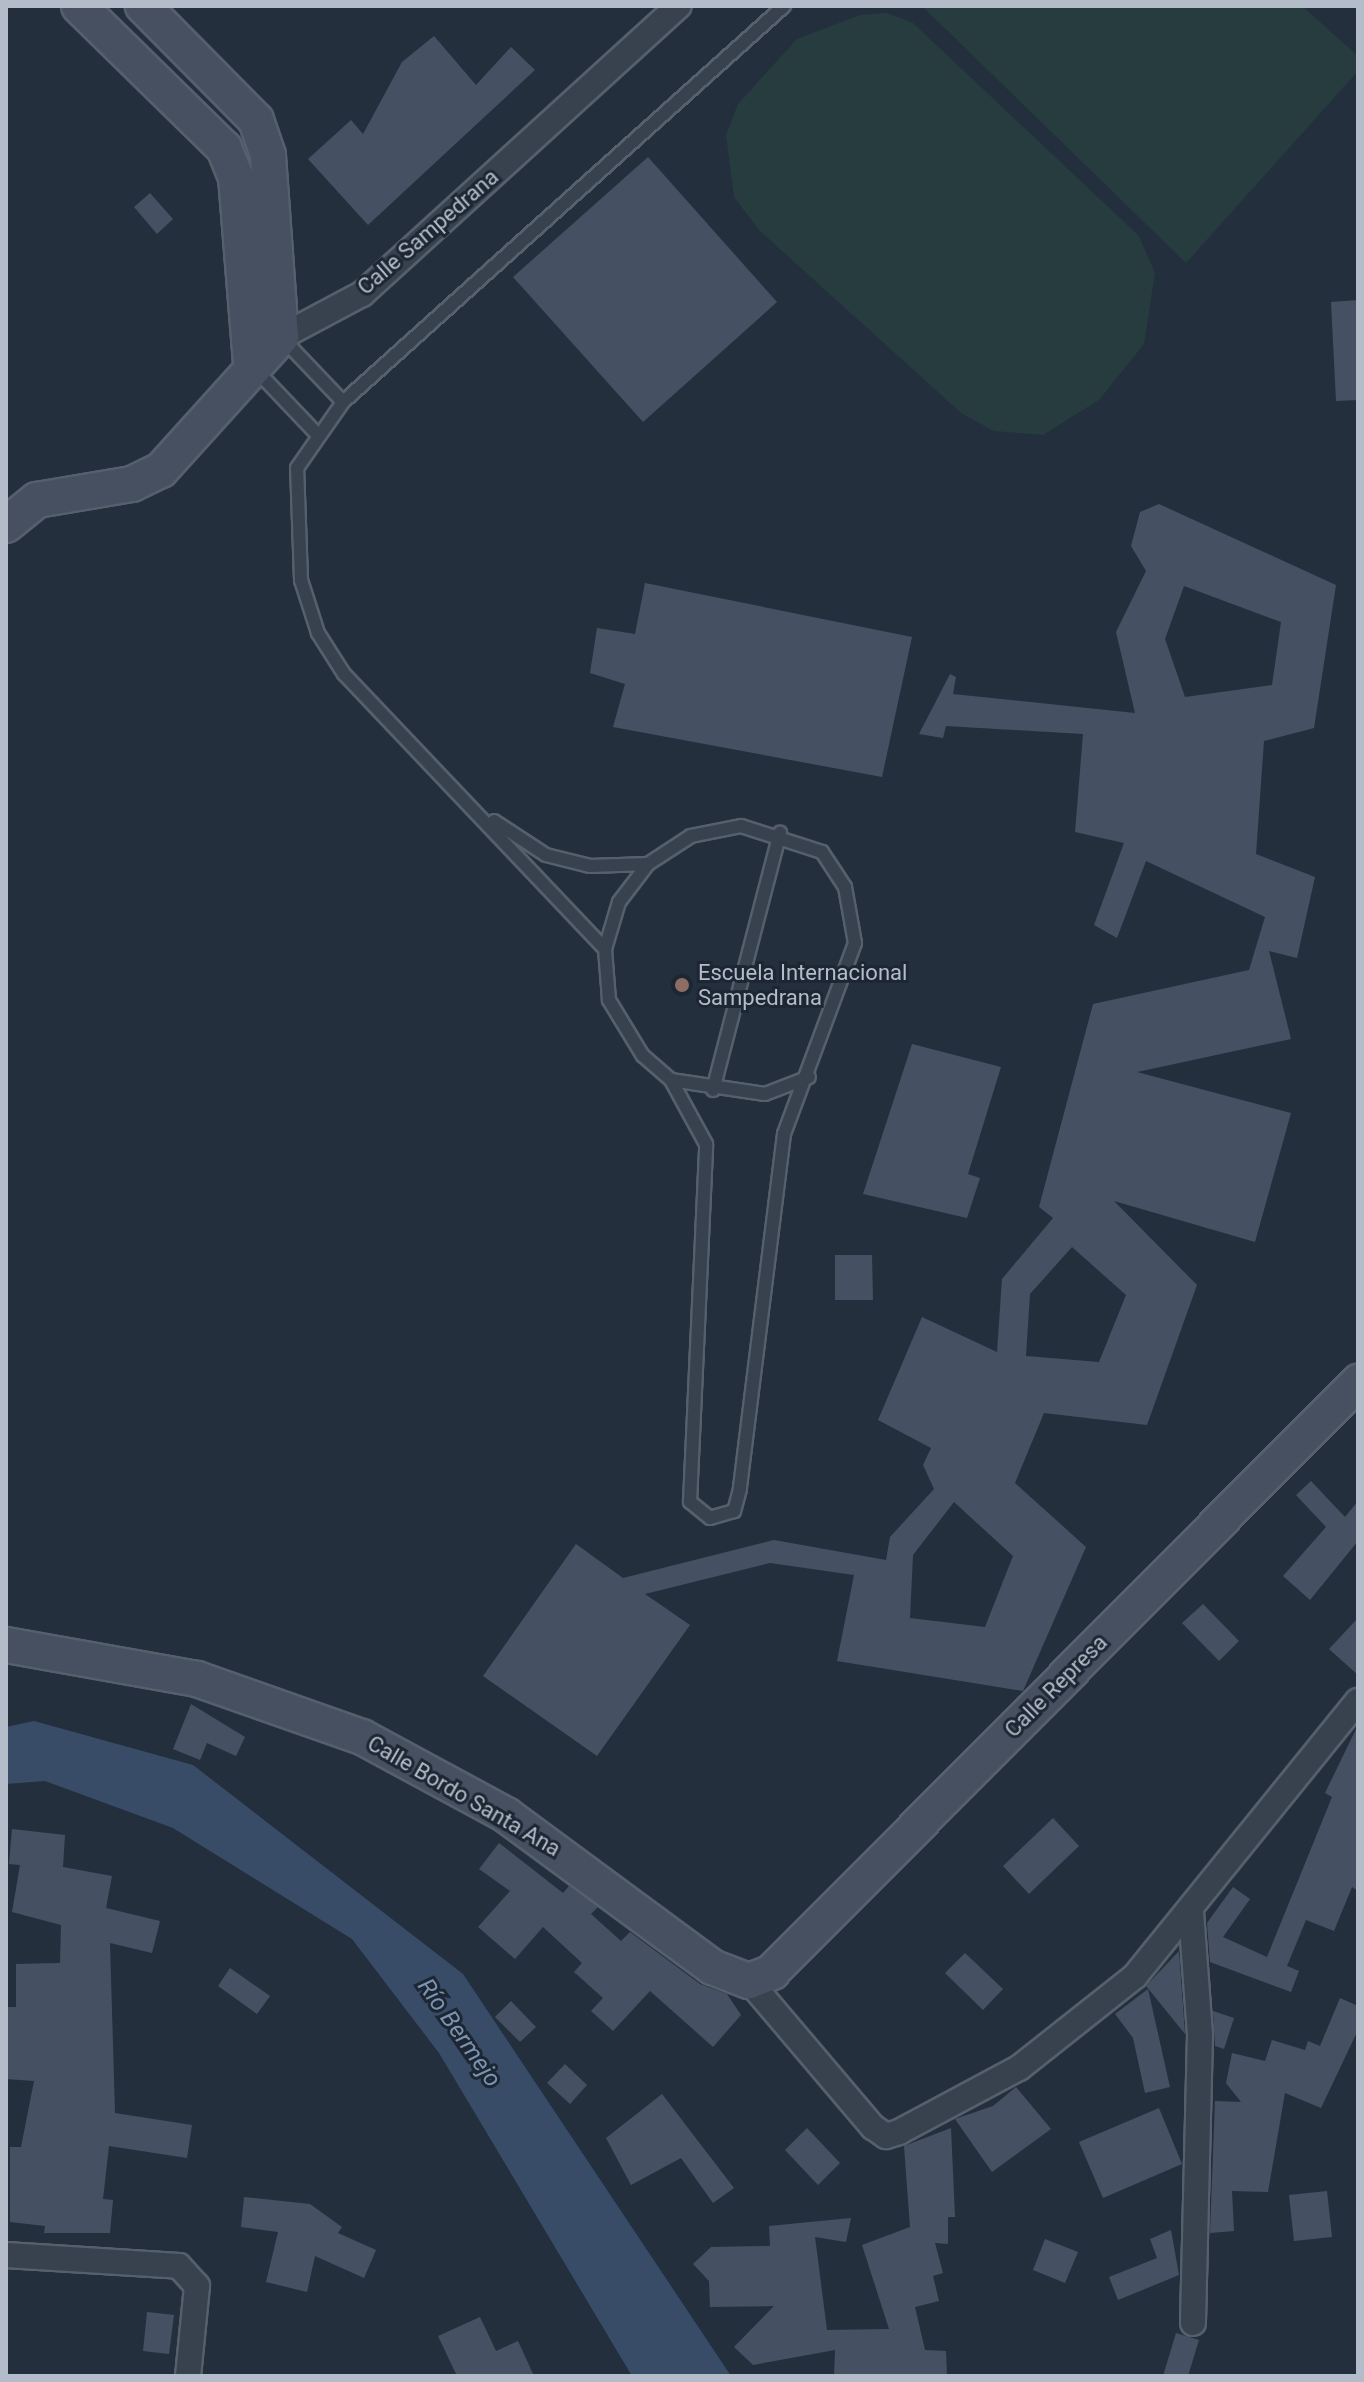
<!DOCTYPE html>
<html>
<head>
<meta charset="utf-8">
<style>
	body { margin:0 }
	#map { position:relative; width:1364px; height:2382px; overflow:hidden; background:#242f3e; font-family:Roboto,sans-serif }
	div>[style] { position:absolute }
	.green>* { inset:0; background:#263c3f }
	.water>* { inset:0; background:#394c67 }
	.building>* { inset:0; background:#455162 }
	.roads { filter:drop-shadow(2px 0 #565f6c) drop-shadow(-2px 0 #565f6c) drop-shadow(0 2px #565f6c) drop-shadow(0 -2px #565f6c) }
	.lane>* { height:12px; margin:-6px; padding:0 6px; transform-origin:6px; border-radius:6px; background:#38414e }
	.street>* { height:24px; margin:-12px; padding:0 12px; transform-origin:12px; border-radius:12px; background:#38414e }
	.secondary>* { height:34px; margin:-17px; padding:0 17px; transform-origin:17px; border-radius:17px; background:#465061 }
	.dots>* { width:22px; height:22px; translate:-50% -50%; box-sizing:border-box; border:4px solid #1d2633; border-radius:50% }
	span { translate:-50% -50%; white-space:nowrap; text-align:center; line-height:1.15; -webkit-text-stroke:6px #1d2633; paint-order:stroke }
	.street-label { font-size:22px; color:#b4bcc9 }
	.poi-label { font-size:22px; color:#b4bcc9 }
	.left { translate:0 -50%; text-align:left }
	.water-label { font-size:24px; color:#7c92b1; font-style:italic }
	.frame { position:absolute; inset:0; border:8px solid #b4bcc9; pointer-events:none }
</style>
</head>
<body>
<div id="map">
	<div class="green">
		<i style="clip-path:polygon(922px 6px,1302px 6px,1358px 56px,1358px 71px,1186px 263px)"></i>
		<i style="clip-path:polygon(887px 13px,913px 23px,1139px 236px,1155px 273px,1144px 344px,1099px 400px,1043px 435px,994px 431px,961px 413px,759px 230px,734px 197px,726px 135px,738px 104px,797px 39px,860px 15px)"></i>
	</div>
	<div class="water">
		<i style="clip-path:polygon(34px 1721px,193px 1765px,463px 1974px,731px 2376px,632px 2376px,439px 2053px,352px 1939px,173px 1828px,45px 1781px,6px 1784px,6px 1727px)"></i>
	</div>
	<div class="building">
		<i style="clip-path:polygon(434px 36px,476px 85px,511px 47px,535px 70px,368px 225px,308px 159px,351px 120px,363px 134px,402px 62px)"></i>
		<i style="clip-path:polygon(648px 157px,777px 302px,643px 422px,513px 277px)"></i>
		<i style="clip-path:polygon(150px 193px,173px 219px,157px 234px,134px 207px)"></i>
		<i style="clip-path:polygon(1358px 300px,1358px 400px,1336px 401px,1331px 302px)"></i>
		<i style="clip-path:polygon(evenodd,1159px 504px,1336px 585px,1314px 728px,1264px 741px,1256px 854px,1315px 877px,1297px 958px,1269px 951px,1291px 1039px,1137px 1072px,1291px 1113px,1255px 1242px,1114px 1201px,1197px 1285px,1147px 1425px,1044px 1413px,1015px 1483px,1086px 1547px,1023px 1691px,837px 1661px,854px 1575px,770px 1563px,645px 1594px,690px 1625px,597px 1756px,483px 1676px,576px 1544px,623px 1578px,774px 1540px,886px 1560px,890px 1537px,934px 1489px,923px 1465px,931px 1448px,878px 1420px,922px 1317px,997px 1352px,1002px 1279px,1053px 1218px,1039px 1207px,1093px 1004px,1249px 970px,1265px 917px,1146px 861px,1117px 938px,1094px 925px,1124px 843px,1075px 832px,1083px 734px,946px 726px,943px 738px,919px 734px,950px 674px,956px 677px,953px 694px,1135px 713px,1116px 632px,1146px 571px,1131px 546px,1140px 512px,1159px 504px,1184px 586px,1281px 622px,1272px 685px,1185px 697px,1165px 639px,1184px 586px,1159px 504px,1072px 1247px,1126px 1295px,1099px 1362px,1026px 1356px,1030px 1294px,1072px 1247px,1159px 504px,954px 1502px,1013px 1556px,985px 1627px,910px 1618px,913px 1555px,954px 1502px)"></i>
		<i style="clip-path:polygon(645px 583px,912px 637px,882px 777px,613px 727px,625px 684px,590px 673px,597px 628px,635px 634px)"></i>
		<i style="clip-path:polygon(912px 1044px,1001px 1067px,968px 1174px,980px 1178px,967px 1218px,863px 1194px)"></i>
		<i style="clip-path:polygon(835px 1255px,872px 1255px,873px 1300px,835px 1300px)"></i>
		<i style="clip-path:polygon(1311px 1481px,1345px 1517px,1358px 1501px,1358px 1541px,1310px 1600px,1283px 1576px,1326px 1527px,1296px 1495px)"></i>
		<i style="clip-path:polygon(1203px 1604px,1239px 1641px,1219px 1661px,1182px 1623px)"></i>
		<i style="clip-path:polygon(1358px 1618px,1358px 1675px,1329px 1649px)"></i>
		<i style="clip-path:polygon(191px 1704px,245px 1737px,236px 1756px,207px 1743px,200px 1760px,173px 1749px)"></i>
		<i style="clip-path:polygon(1358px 1725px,1358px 1891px,1352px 1887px,1334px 1931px,1306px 1920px,1287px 1966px,1299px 1971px,1291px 1992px,1210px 1962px,1207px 1923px,1233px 1887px,1250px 1899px,1223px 1937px,1267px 1957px,1332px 1797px,1325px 1793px)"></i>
		<i style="clip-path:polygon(1053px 1818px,1079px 1846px,1029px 1894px,1003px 1866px)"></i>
		<i style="clip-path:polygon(12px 1829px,65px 1835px,63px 1867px,112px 1876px,106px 1908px,160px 1921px,152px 1953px,110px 1943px,115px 2113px,192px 2125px,187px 2158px,109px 2146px,103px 2199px,113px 2200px,110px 2233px,44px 2233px,45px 2226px,10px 2222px,10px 2147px,21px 2147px,34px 2081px,6px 2079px,6px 2007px,16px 2007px,16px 1964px,60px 1963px,61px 1925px,12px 1912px,20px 1865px,9px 1864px)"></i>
		<i style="clip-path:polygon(499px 1843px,563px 1893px,569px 1886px,598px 1907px,591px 1914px,621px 1941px,630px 1932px,700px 1984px,727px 1994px,741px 2015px,713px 2047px,650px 1991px,613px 2031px,591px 2011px,603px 1998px,574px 1972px,582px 1963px,543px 1927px,515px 1959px,478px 1927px,510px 1891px,479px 1869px)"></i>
		<i style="clip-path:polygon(1179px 1951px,1185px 2034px,1146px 1986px)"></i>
		<i style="clip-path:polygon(965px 1953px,1003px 1989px,983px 2010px,945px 1973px)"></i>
		<i style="clip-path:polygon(230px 1968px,270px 1996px,257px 2014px,218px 1986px)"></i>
		<i style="clip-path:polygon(1148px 1989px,1170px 2087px,1145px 2093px,1133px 2038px,1115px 2014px)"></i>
		<i style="clip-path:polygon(1340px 1998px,1358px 2006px,1358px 2030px,1321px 2108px,1285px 2093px,1268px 2192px,1232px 2191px,1234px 2231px,1210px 2233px,1215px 2101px,1241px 2102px,1226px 2083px,1232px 2053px,1265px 2061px,1272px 2040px,1305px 2050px,1308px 2041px,1320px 2046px)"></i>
		<i style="clip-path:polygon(511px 2001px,536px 2027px,520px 2042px,495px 2017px)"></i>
		<i style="clip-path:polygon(1213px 2011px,1234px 2018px,1224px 2049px,1215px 2046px)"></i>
		<i style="clip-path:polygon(565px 2064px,587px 2085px,570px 2104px,547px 2083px)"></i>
		<i style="clip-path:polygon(1016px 2087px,1051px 2129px,992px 2172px,955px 2119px,993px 2106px)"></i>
		<i style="clip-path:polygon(662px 2094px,734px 2188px,713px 2203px,681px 2158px,631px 2185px,606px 2138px)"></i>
		<i style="clip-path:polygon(1159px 2108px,1182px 2164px,1103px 2198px,1079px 2142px)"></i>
		<i style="clip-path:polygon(807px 2128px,840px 2163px,818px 2185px,785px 2150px)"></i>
		<i style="clip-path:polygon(951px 2128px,955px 2217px,948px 2217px,948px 2244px,935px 2243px,943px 2273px,933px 2276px,939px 2301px,915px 2307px,925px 2350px,946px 2351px,947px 2375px,834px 2376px,835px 2350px,753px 2365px,734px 2347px,774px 2306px,710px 2307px,709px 2281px,693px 2264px,711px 2247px,770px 2246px,769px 2226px,851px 2218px,846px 2242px,815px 2237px,827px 2330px,889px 2329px,862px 2245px,910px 2227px,904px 2146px)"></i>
		<i style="clip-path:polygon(1327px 2191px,1332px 2237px,1294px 2241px,1289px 2195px)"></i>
		<i style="clip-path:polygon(244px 2197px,310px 2204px,342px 2227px,338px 2233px,376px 2250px,364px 2278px,315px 2256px,307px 2292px,266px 2282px,278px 2232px,241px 2227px)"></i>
		<i style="clip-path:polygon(1171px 2230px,1179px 2275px,1118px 2300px,1109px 2277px,1157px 2258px,1150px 2239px)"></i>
		<i style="clip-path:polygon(1045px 2239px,1078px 2252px,1065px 2283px,1033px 2270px)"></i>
		<i style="clip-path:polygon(147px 2312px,174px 2315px,169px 2354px,143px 2351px)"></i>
		<i style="clip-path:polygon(480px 2317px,496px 2351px,518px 2341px,534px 2376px,457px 2376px,438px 2336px)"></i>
		<i style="clip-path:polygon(1176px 2333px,1199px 2340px,1188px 2376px,1163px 2376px)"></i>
	</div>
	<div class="roads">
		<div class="lane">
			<i style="left:282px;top:338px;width:88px;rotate:46.4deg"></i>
			<i style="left:256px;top:370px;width:87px;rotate:46.4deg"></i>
			<i style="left:494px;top:821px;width:62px;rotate:33.2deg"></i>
			<i style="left:546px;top:855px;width:45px;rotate:14deg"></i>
			<i style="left:590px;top:866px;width:58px;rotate:-2deg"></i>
			<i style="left:741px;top:826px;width:85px;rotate:17.8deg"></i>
			<i style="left:822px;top:852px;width:42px;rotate:56.7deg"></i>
			<i style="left:845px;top:887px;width:57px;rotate:79.9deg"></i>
			<i style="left:855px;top:943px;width:204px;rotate:110.4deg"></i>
			<i style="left:784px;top:1134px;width:358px;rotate:97.1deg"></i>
			<i style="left:740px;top:1489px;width:23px;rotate:105deg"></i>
			<i style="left:734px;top:1511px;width:25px;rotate:164deg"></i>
			<i style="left:710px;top:1518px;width:26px;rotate:-141deg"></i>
			<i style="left:690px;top:1502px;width:358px;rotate:-87.4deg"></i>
			<i style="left:706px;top:1144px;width:73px;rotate:-118.7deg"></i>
			<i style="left:671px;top:1080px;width:37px;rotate:-139deg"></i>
			<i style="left:643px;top:1056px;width:66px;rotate:-121.3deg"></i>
			<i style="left:609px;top:1000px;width:51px;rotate:-94.5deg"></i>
			<i style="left:605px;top:949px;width:49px;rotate:-73.4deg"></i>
			<i style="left:619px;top:902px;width:48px;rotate:-52.7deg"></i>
			<i style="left:648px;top:864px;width:51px;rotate:-33.1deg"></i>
			<i style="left:691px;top:836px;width:51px;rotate:-11.3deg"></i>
			<i style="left:605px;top:949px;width:379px;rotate:-133.5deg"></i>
			<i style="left:344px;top:674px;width:49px;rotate:-122.4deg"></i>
			<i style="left:318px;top:633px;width:56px;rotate:-107.8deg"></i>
			<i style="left:301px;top:580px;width:112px;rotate:-92deg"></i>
			<i style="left:297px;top:468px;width:80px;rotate:-55.1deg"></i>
			<i style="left:343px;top:402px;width:593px;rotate:-41.92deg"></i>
			<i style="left:671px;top:1080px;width:95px;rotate:8.5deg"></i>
			<i style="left:765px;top:1094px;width:47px;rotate:-21.1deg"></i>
			<i style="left:713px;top:1090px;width:266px;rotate:-75.4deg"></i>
		</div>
		<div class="street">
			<i style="left:281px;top:337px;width:92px;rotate:-28deg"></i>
			<i style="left:362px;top:294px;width:428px;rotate:-42.3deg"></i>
			<i style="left:1191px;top:1912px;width:123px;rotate:85.8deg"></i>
			<i style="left:1200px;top:2035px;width:288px;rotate:91.4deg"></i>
			<i style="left:749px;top:1981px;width:192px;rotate:49.7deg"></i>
			<i style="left:873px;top:2127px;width:16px;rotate:35deg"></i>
			<i style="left:886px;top:2136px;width:14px;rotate:-17deg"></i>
			<i style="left:899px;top:2132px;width:136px;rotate:-28.1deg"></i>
			<i style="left:1019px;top:2068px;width:148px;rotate:-38.4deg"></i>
			<i style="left:1135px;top:1976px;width:354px;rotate:-51deg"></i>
			<i style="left:6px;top:2255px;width:173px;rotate:3.6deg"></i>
			<i style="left:179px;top:2266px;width:27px;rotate:48deg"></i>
			<i style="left:197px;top:2286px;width:90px;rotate:95.7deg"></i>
		</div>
		<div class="secondary">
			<i style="left:79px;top:6px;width:203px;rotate:44.4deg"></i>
			<i style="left:224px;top:148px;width:31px;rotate:68deg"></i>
			<i style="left:236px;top:177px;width:189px;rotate:85.4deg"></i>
			<i style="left:6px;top:525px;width:40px;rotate:-39deg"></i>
			<i style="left:37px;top:500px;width:96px;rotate:-9.6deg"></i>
			<i style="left:132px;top:484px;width:32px;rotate:-26deg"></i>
			<i style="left:161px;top:470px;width:179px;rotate:-47.9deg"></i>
			<i style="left:281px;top:337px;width:182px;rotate:-94.1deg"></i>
			<i style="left:268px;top:155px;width:37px;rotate:-109deg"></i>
			<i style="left:256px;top:120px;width:161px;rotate:-134.7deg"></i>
			<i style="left:6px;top:1645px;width:194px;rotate:10.1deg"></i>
			<i style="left:197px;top:1679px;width:175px;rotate:19.4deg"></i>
			<i style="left:362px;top:1737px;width:164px;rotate:28.4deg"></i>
			<i style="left:506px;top:1815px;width:256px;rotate:36.4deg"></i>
			<i style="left:712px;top:1967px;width:40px;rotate:21deg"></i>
			<i style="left:749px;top:1981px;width:25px;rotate:-21deg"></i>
			<i style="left:772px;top:1972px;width:832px;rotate:-45.19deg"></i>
		</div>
	</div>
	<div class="dots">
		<i style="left:682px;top:985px;background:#8d6e63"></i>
	</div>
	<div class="street-label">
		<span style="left:428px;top:232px;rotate:-41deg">Calle Sampedrana</span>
		<span style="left:1056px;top:1686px;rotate:-45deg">Calle Represa</span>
		<span style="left:464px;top:1796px;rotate:30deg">Calle Bordo Santa Ana</span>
	</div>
	<div class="poi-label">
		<span class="left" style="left:698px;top:985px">Escuela Internacional<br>Sampedrana</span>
	</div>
	<div class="water-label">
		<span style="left:459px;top:2033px;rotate:55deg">Río Bermejo</span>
	</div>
	<div class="frame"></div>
</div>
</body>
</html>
